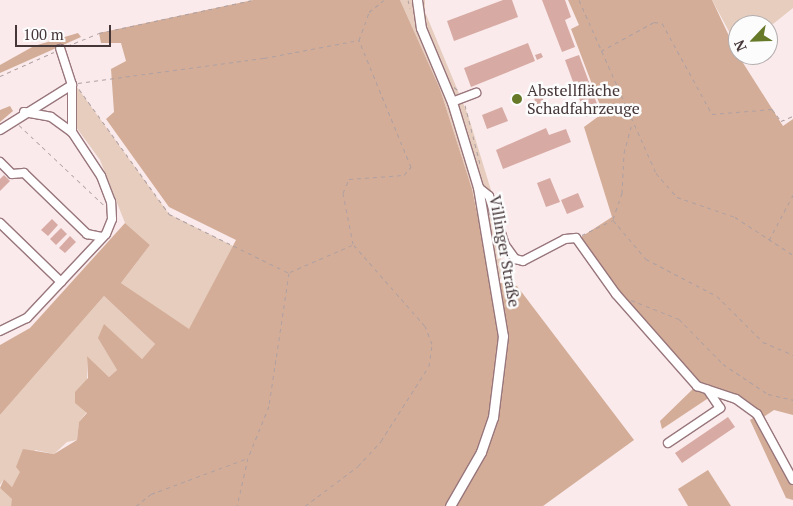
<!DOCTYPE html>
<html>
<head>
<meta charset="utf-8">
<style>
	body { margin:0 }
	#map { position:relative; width:793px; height:506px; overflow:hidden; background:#faeaec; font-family:"PT Serif",serif }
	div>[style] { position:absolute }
	.green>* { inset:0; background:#e6cdbe }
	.forest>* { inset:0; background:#d3ad97 }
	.building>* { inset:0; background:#d7aaa3 }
	.path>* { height:1px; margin-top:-0.5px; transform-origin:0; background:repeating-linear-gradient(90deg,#afa0a2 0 4px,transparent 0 8px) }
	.roads { filter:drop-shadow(1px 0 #98767c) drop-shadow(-1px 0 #98767c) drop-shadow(0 1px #98767c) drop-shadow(0 -1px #98767c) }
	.minor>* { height:8px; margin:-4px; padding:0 4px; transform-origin:4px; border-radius:4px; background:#fff }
	.major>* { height:9px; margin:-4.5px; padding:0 4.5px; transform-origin:4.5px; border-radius:4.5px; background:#fff }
	.dots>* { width:14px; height:14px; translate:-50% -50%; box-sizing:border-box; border:2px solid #fcfcfc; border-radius:50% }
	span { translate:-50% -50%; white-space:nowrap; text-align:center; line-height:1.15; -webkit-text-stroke:5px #fcfcfc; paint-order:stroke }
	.poi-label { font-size:16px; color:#453638 }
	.left { translate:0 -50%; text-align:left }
	.street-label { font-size:16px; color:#453638 }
	.north { position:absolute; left:728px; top:15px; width:50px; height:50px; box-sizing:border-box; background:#fcfcfc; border:1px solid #b3adae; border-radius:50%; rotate:246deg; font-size:14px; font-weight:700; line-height:20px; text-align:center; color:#453638 }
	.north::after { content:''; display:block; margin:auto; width:18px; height:22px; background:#667928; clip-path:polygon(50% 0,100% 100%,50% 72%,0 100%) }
	.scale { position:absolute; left:15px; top:25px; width:96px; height:22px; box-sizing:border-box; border:2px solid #453638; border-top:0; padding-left:6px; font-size:15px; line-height:18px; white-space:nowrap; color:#453638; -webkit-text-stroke:4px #fcfcfc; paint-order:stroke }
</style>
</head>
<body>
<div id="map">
	<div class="green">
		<i style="clip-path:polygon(400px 0,425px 0,425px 12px,468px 115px,494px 200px,488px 202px,506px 279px,490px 278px,472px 189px,440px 89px)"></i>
		<i style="clip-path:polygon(712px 0,793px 0,793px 8px,768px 28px,738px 25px,738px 48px)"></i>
		<i style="clip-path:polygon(77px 87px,169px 214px,233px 246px,189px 330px,121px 283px,150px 245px,125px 223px,100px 160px,76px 127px)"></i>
		<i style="clip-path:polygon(104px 296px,155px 344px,142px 359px,104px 325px,99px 339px,117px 370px,109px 377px,87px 356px,87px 412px,79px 422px,77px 440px,67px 442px,54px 454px,35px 450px,12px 487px,4px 479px,0 485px,0 415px)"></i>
		<i style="clip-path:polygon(0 488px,13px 499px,11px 506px,0 506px)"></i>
	</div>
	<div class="forest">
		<i style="clip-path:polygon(253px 0,400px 0,440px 89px,472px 189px,491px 281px,517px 286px,634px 440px,543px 506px,11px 506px,12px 499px,0 488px,4px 479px,12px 487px,20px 472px,16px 467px,23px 449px,54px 454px,77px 440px,79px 422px,87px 413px,75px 403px,75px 392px,88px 378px,87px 356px,109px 377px,117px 370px,98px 338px,104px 324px,142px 359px,155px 344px,104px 296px,0 415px,0 345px,30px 328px,125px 223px,150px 245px,121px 283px,189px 329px,236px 240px,169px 207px,106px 119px,114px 112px,111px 69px,126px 61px,121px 43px,101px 43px,99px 33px)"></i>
		<i style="clip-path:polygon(568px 0,712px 0,738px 55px,783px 126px,793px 119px,793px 415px,774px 410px,759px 420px,793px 485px,793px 500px,786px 498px,750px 420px,756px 416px,728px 393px,716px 393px,662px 429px,660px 421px,697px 385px,589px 259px,581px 237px,612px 217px,584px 127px,603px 113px,571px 29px,579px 25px)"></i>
		<i style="clip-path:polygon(78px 33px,81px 37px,0 73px,0 65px,34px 46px)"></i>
		<i style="clip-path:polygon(10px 106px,13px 111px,0 122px,0 110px)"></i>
		<i style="clip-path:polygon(708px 470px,731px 506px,688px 506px,678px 489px)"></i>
	</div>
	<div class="building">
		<i style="clip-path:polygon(503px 0,512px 0,518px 17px,454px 41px,447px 21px)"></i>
		<i style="clip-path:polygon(542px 0,565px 0,571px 17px,565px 20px,575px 47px,562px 52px)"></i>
		<i style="clip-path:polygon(528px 43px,535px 61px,471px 87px,464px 68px)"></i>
		<i style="clip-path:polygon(541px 53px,543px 57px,537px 60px,535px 55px)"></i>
		<i style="clip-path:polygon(579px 55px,600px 112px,586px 117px,565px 60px)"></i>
		<i style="clip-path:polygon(541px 94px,545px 104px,537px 107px,534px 98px)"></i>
		<i style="clip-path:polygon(502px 107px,508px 121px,487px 129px,482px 115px)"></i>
		<i style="clip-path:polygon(546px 128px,549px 135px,566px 129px,571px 142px,503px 169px,496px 150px)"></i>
		<i style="clip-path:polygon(4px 175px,10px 181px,0 191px,0 179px)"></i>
		<i style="clip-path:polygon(550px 178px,560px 202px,546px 207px,537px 183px)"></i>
		<i style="clip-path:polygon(578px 193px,584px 207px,567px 214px,561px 200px)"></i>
		<i style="clip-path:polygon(52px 219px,58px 225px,48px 236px,41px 230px)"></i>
		<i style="clip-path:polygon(61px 228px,67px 234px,56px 245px,50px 239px)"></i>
		<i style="clip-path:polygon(70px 236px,76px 242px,65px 253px,59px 248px)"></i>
		<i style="clip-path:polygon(728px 417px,735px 427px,682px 463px,675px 453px)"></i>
	</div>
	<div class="path">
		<i style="left:408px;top:0;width:8px;rotate:76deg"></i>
		<i style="left:579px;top:0;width:189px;rotate:66deg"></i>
		<i style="left:656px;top:173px;width:32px;rotate:49deg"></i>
		<i style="left:677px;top:197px;width:61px;rotate:19deg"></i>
		<i style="left:735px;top:217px;width:69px;rotate:33.2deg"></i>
		<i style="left:67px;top:46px;width:35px;rotate:-22deg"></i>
		<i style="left:99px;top:33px;width:157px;rotate:-12.1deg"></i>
		<i style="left:601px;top:51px;width:60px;rotate:-28.7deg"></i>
		<i style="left:654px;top:22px;width:8px;rotate:7deg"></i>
		<i style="left:662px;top:23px;width:104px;rotate:61.2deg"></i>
		<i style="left:712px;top:114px;width:60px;rotate:-4.8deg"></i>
		<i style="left:772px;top:109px;width:15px;rotate:53deg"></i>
		<i style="left:781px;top:121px;width:13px;rotate:-23deg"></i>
		<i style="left:0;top:76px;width:59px;rotate:-24deg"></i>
		<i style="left:78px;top:83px;width:188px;rotate:-7.7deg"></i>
		<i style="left:264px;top:58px;width:97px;rotate:-10.7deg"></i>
		<i style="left:454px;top:87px;width:8px;rotate:40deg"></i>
		<i style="left:79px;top:89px;width:154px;rotate:54.2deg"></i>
		<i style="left:169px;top:214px;width:134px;rotate:26.2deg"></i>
		<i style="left:289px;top:273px;width:134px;rotate:98.6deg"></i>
		<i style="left:269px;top:406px;width:56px;rotate:112deg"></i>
		<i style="left:248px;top:458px;width:49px;rotate:102.9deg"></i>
		<i style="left:465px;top:105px;width:61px;rotate:75.7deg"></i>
		<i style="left:19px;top:125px;width:117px;rotate:43.3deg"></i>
		<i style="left:613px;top:219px;width:28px;rotate:-71deg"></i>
		<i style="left:622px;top:193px;width:40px;rotate:-87.1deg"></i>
		<i style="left:624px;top:153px;width:31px;rotate:-75deg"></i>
		<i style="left:582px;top:235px;width:34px;rotate:-26deg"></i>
		<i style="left:613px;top:220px;width:51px;rotate:49.8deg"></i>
		<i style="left:646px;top:259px;width:80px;rotate:27.5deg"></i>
		<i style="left:717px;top:296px;width:65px;rotate:45deg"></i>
		<i style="left:763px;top:342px;width:33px;rotate:23deg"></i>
		<i style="left:769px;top:240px;width:51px;rotate:-61.9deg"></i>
		<i style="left:290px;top:272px;width:68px;rotate:-23.5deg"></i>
		<i style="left:631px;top:300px;width:52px;rotate:21.6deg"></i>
		<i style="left:679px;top:319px;width:63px;rotate:45.6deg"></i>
		<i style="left:723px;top:364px;width:54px;rotate:33.7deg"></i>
		<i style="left:768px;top:394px;width:26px;rotate:13deg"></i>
		<i style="left:136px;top:506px;width:19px;rotate:-39deg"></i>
		<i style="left:151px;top:494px;width:103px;rotate:-20.4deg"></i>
		<i style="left:305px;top:506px;width:66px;rotate:-37deg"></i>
		<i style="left:358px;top:466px;width:34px;rotate:-47deg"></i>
		<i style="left:381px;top:441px;width:89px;rotate:-57.4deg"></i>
		<i style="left:429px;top:366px;width:22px;rotate:-82deg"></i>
		<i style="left:432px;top:344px;width:19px;rotate:-111deg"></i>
		<i style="left:425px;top:326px;width:109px;rotate:-131.3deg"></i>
		<i style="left:353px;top:244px;width:52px;rotate:-101.1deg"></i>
		<i style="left:343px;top:193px;width:15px;rotate:-67deg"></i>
		<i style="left:349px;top:179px;width:55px;rotate:-4.2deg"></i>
		<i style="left:404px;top:175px;width:11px;rotate:-49deg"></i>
		<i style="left:411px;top:167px;width:137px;rotate:-112.3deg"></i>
		<i style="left:359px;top:40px;width:30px;rotate:-70deg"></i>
		<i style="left:369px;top:12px;width:19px;rotate:-39deg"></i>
	</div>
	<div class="roads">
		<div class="minor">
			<i style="left:452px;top:102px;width:26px;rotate:-21deg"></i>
			<i style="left:24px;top:112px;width:27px;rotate:10deg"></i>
			<i style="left:51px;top:117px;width:26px;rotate:36deg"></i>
			<i style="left:0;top:130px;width:85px;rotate:-32deg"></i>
			<i style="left:0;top:162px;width:17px;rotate:45deg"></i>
			<i style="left:12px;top:174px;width:12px;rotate:-5deg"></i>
			<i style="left:24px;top:173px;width:88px;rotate:44.1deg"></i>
			<i style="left:87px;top:234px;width:15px;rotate:11deg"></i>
			<i style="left:478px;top:187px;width:14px;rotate:39deg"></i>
			<i style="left:489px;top:196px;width:52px;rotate:71.9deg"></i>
			<i style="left:505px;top:245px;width:17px;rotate:54deg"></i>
			<i style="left:515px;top:259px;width:8px;rotate:14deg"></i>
			<i style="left:523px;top:261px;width:47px;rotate:-27.6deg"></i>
			<i style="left:565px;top:239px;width:11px;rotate:-5deg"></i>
			<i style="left:576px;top:238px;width:69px;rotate:54.5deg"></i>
			<i style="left:616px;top:294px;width:123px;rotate:48.6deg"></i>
			<i style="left:697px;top:386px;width:41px;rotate:18.4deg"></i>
			<i style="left:736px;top:399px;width:26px;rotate:36deg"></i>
			<i style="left:757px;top:414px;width:75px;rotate:61.4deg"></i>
			<i style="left:0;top:223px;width:85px;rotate:44deg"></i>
			<i style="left:0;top:331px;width:30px;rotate:-26deg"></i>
			<i style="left:27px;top:318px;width:115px;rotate:-46.8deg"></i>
			<i style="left:106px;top:234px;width:16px;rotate:-68deg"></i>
			<i style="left:112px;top:219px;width:17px;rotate:-93deg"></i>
			<i style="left:111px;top:202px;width:28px;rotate:-111deg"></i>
			<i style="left:101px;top:176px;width:53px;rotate:-123.4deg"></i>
			<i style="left:72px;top:132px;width:47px;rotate:-90deg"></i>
			<i style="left:72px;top:85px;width:38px;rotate:-108deg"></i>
			<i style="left:668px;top:443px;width:63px;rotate:-33.9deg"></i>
			<i style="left:720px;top:408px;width:22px;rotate:-124deg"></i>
		</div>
		<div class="major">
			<i style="left:417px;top:0;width:28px;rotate:82deg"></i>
			<i style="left:421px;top:28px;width:80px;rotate:67.3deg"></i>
			<i style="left:452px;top:102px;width:89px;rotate:73deg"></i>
			<i style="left:478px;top:187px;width:151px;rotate:80.5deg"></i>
			<i style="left:503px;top:336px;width:82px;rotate:97deg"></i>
			<i style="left:493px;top:417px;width:37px;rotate:109deg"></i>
			<i style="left:481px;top:452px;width:62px;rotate:119.9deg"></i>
		</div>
	</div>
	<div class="dots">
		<i style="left:517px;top:99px;background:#667928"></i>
	</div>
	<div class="poi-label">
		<span class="left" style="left:527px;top:99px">Abstellfläche<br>Schadfahrzeuge</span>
	</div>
	<div class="street-label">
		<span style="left:505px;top:251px;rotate:80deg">Villinger Straße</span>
	</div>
	<div class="north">N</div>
	<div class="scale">100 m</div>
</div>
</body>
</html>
